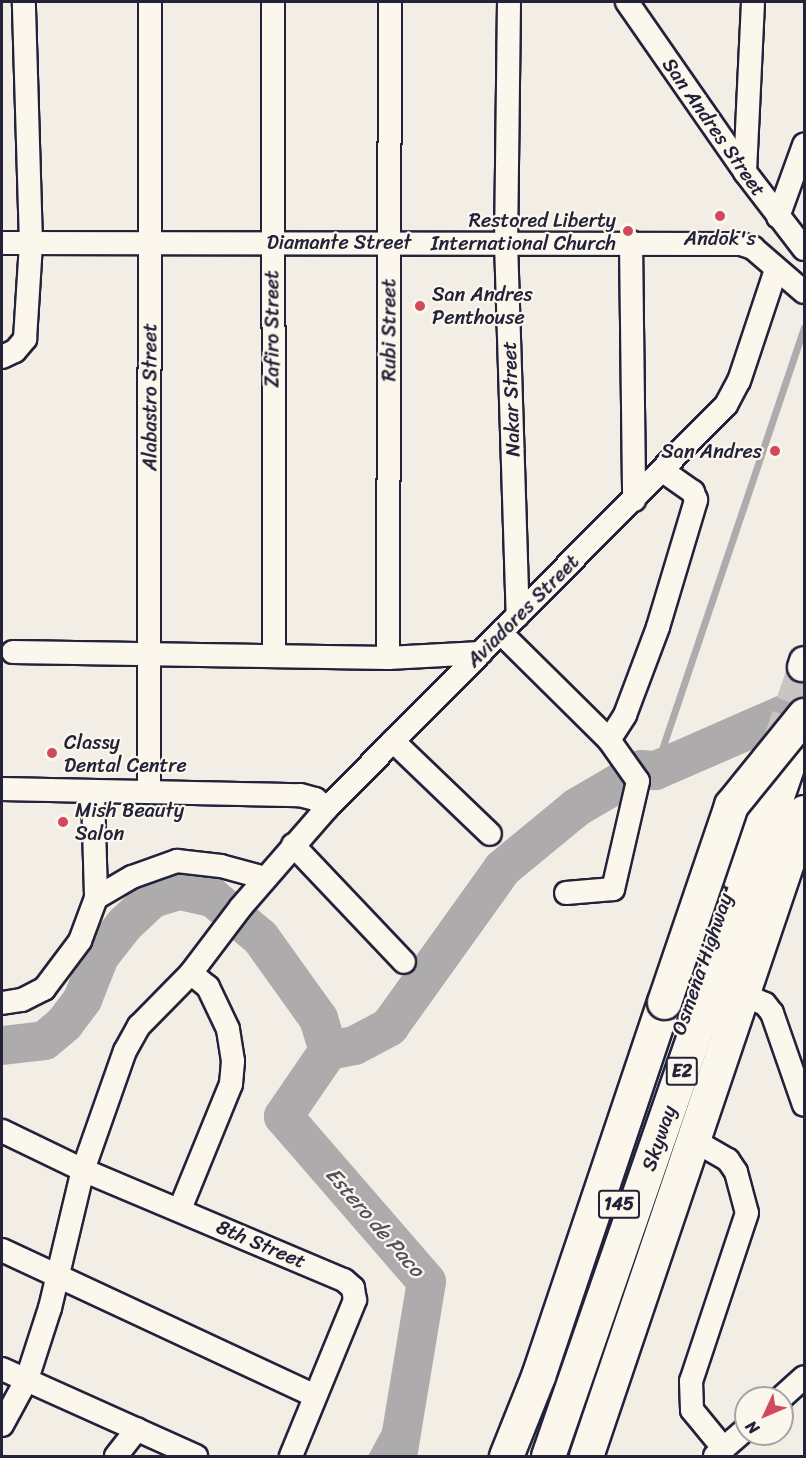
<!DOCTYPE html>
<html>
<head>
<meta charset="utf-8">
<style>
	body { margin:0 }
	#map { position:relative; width:806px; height:1458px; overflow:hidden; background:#f2eee5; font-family:Sriracha,sans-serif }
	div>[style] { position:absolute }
	.water>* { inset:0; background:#aeabad }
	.stream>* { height:7px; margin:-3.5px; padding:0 3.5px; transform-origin:3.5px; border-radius:3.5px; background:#aeabad }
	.river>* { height:39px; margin:-19.5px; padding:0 19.5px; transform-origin:19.5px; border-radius:19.5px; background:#aeabad }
	.major-tunnel>* { height:28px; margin-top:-14px; transform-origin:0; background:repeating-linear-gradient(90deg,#c8c5c3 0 28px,transparent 0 42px) }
	.roads { filter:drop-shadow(2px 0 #22223b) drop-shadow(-2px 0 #22223b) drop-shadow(0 2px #22223b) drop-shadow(0 -2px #22223b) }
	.minor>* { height:22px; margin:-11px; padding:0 11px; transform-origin:11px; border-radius:11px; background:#fbf7ec }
	.major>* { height:28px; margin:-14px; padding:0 14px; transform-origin:14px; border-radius:14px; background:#fbf7ec }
	.highway>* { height:33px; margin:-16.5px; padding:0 16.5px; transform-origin:16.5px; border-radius:16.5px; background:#fbf7ec }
	.bridges { filter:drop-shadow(2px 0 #22223b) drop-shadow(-2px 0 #22223b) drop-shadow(0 2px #22223b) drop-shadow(0 -2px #22223b) }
	.highway-bridge>* { height:33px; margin:-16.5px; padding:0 16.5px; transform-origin:16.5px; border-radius:16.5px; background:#fbf7ec }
	.dots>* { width:16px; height:16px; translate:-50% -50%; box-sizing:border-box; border:3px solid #fbf7ec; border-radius:50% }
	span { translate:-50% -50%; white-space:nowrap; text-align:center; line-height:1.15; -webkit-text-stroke:4.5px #fbf7ec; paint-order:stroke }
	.shield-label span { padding:2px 4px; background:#fbf7ec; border:2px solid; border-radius:4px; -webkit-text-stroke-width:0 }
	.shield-label { font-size:18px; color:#22223b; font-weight:700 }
	.street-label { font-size:20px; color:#22223b }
	.poi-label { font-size:20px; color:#22223b }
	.right { translate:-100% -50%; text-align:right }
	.left { translate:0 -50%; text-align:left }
	.water-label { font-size:21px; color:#535263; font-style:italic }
	.frame { position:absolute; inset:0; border:3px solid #22223b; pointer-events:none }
	.north { position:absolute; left:734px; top:1386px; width:60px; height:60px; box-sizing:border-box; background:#fbf7ec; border:2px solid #a4a2a5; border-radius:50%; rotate:226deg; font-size:16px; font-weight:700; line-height:24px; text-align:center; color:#22223b }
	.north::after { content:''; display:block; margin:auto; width:21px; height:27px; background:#d1495b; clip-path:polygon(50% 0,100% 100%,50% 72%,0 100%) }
</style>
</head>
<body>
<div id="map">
	<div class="water">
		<i style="clip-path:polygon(411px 1377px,414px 1422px,404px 1456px,368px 1456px)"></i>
	</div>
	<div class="stream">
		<i style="left:655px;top:770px;width:467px;rotate:-71.4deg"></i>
	</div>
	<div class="river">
		<i style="left:2px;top:1045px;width:42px;rotate:-6.8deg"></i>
		<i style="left:44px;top:1040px;width:26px;rotate:-40deg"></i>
		<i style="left:64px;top:1023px;width:30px;rotate:-53deg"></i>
		<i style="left:82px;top:999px;width:46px;rotate:-68.4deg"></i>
		<i style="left:99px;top:956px;width:41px;rotate:-52deg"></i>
		<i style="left:124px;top:924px;width:38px;rotate:-43deg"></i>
		<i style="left:152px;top:898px;width:28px;rotate:-17deg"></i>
		<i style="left:179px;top:890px;width:34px;rotate:12deg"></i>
		<i style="left:212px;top:897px;width:62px;rotate:39.8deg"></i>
		<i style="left:260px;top:937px;width:100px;rotate:54.4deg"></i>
		<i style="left:318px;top:1018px;width:34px;rotate:73deg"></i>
		<i style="left:328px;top:1050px;width:26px;rotate:-11deg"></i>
		<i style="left:354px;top:1045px;width:40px;rotate:-28deg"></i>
		<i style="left:389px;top:1026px;width:194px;rotate:-54.4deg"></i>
		<i style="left:502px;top:868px;width:96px;rotate:-39.5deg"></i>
		<i style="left:576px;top:807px;width:75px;rotate:-30.3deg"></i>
		<i style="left:641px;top:769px;width:14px;rotate:4deg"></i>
		<i style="left:655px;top:770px;width:163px;rotate:-23.6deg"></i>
		<i style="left:328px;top:1050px;width:80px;rotate:124.3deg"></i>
		<i style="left:283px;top:1116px;width:218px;rotate:49.1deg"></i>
		<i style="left:426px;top:1281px;width:177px;rotate:99.4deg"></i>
	</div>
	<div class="major-tunnel">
		<i style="left:777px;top:742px;width:79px;rotate:-71.6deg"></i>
	</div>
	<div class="roads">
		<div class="minor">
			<i style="left:273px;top:2px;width:654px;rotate:89.91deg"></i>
			<i style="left:509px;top:2px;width:240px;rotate:90.7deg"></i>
			<i style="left:506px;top:242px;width:374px;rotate:88.2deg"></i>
			<i style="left:627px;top:2px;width:207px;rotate:55.2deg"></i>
			<i style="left:745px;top:172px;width:97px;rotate:52.5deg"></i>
			<i style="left:745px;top:172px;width:170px;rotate:-87.3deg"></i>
			<i style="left:778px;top:217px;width:77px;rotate:-70.1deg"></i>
			<i style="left:631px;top:242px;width:258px;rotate:89.3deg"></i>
			<i style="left:2px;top:243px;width:739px;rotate:0.08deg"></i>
			<i style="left:741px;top:244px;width:13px;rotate:18deg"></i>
			<i style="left:753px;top:248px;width:67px;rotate:40.8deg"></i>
			<i style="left:2px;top:357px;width:14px;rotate:-25deg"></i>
			<i style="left:15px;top:351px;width:16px;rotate:-50deg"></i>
			<i style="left:25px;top:339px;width:95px;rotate:-86.4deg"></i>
			<i style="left:31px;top:244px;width:242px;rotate:-91.7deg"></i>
			<i style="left:501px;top:633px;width:152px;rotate:44.7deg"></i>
			<i style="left:609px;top:740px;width:50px;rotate:54.7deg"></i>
			<i style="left:638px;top:781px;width:111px;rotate:103deg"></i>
			<i style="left:613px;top:889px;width:47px;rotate:175.1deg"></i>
			<i style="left:13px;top:652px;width:375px;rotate:0.9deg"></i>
			<i style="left:388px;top:658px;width:93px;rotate:-3.1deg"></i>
			<i style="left:388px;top:658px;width:656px;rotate:-89.83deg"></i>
			<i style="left:609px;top:740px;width:30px;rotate:-57deg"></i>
			<i style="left:625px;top:715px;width:94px;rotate:-69.4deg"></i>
			<i style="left:658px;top:627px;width:133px;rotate:-73.3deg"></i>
			<i style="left:696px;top:500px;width:9px;rotate:-111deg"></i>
			<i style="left:693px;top:492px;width:37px;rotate:-145deg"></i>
			<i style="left:393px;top:741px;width:134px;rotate:43.8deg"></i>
			<i style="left:2px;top:789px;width:298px;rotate:1.2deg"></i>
			<i style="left:300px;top:795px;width:16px;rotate:15deg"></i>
			<i style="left:315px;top:799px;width:15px;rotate:37deg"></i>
			<i style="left:149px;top:792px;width:790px;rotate:-89.93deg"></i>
			<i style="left:93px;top:794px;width:104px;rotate:88.3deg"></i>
			<i style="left:293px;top:845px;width:161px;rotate:46.5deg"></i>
			<i style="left:749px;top:997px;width:17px;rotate:24deg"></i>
			<i style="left:765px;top:1004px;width:11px;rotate:52deg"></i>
			<i style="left:772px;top:1013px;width:97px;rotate:70.8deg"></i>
			<i style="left:2px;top:1003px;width:20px;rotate:-9deg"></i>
			<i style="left:22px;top:1000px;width:25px;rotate:-27deg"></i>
			<i style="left:44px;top:989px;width:60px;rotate:-53.1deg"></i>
			<i style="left:80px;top:941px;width:46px;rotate:-69.6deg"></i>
			<i style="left:96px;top:898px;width:42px;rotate:-30.3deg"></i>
			<i style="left:132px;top:877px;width:48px;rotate:-19.6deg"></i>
			<i style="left:177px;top:861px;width:44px;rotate:6.5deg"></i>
			<i style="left:221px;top:866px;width:46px;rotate:15.3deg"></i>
			<i style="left:2px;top:1131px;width:90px;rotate:25.7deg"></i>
			<i style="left:83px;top:1170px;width:283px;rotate:22.9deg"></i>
			<i style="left:344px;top:1280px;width:12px;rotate:42deg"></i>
			<i style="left:353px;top:1288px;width:12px;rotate:81deg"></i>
			<i style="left:355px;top:1300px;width:169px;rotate:112.3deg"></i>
			<i style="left:702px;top:1145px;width:30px;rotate:30deg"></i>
			<i style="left:728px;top:1160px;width:14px;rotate:56deg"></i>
			<i style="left:736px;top:1172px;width:42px;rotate:75deg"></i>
			<i style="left:747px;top:1213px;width:177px;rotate:108.4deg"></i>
			<i style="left:691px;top:1381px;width:29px;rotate:88deg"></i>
			<i style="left:692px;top:1410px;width:50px;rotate:50.6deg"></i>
			<i style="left:180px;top:1209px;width:135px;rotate:-67.8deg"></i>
			<i style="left:231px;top:1084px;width:23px;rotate:-85deg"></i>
			<i style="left:233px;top:1061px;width:32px;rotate:-99deg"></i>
			<i style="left:228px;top:1029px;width:47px;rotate:-115.5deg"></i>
			<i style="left:208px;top:987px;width:22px;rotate:-141deg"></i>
			<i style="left:2px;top:1250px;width:345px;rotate:25deg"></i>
			<i style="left:2px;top:1369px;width:213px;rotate:24.2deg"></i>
			<i style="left:781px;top:1398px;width:31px;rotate:-42deg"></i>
			<i style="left:2px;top:1425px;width:52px;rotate:-61.5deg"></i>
			<i style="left:27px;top:1379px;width:75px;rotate:-72.1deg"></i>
			<i style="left:50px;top:1308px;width:142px;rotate:-76.6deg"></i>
			<i style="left:83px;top:1170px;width:126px;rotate:-70.6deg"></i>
			<i style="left:125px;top:1051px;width:29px;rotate:-61deg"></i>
			<i style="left:139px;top:1026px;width:74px;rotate:-45.5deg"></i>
			<i style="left:191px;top:973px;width:83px;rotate:-52.9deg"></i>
			<i style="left:241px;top:907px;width:131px;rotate:-49deg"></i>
			<i style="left:327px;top:808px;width:567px;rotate:-45.29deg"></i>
			<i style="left:726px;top:405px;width:27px;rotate:-62deg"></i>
			<i style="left:739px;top:381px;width:117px;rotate:-71.6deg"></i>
			<i style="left:116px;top:1456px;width:34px;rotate:-52deg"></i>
			<i style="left:715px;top:1456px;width:41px;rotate:-41.1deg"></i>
		</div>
		<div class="major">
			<i style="left:802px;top:667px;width:6px;rotate:-72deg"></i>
			<i style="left:733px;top:874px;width:118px;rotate:-71.7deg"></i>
		</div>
		<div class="highway">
			<i style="left:506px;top:1456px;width:86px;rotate:-68.2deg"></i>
			<i style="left:538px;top:1376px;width:395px;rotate:-71.4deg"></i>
			<i style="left:548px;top:1456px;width:781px;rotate:-70.87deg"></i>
			<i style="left:586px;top:1456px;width:680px;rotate:-71.3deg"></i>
		</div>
	</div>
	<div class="bridges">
		<div class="highway-bridge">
			<i style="left:664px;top:1002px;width:208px;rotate:-71.2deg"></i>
			<i style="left:731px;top:805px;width:116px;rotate:-51deg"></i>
		</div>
	</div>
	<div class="dots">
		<i style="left:720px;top:216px;background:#d1495b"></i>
		<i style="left:628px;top:231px;background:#d1495b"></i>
		<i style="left:420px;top:306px;background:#d1495b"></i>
		<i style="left:775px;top:451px;background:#d1495b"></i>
		<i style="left:52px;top:753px;background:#d1495b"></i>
		<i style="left:63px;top:822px;background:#d1495b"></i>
	</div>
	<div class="shield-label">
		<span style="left:682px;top:1071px">E2</span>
		<span style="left:619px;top:1204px">145</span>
	</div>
	<div class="street-label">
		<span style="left:714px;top:127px;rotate:55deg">San Andres Street</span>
		<span style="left:339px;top:242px">Diamante Street</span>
		<span style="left:272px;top:329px;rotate:-90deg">Zafiro Street</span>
		<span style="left:389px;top:330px;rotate:-90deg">Rubi Street</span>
		<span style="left:150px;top:397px;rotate:-90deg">Alabastro Street</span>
		<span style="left:511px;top:399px;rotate:-92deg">Nakar Street</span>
		<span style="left:523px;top:611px;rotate:-45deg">Aviadores Street</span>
		<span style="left:702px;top:964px;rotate:-71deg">Osmeña Highway</span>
		<span style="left:659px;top:1138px;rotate:-71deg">Skyway</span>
		<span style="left:261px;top:1244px;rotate:23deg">8th Street</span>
	</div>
	<div class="poi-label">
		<span class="right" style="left:616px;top:232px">Restored Liberty<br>International Church</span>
		<span style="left:720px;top:238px">Andok's</span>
		<span class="left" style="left:432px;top:306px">San Andres<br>Penthouse</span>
		<span class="right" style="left:762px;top:451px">San Andres</span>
		<span class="left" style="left:64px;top:754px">Classy<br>Dental Centre</span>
		<span class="left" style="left:75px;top:822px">Mish Beauty<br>Salon</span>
	</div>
	<div class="water-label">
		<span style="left:375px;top:1222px;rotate:49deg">Estero de Paco</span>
	</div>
	<div class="frame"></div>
	<div class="north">N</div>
</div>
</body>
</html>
